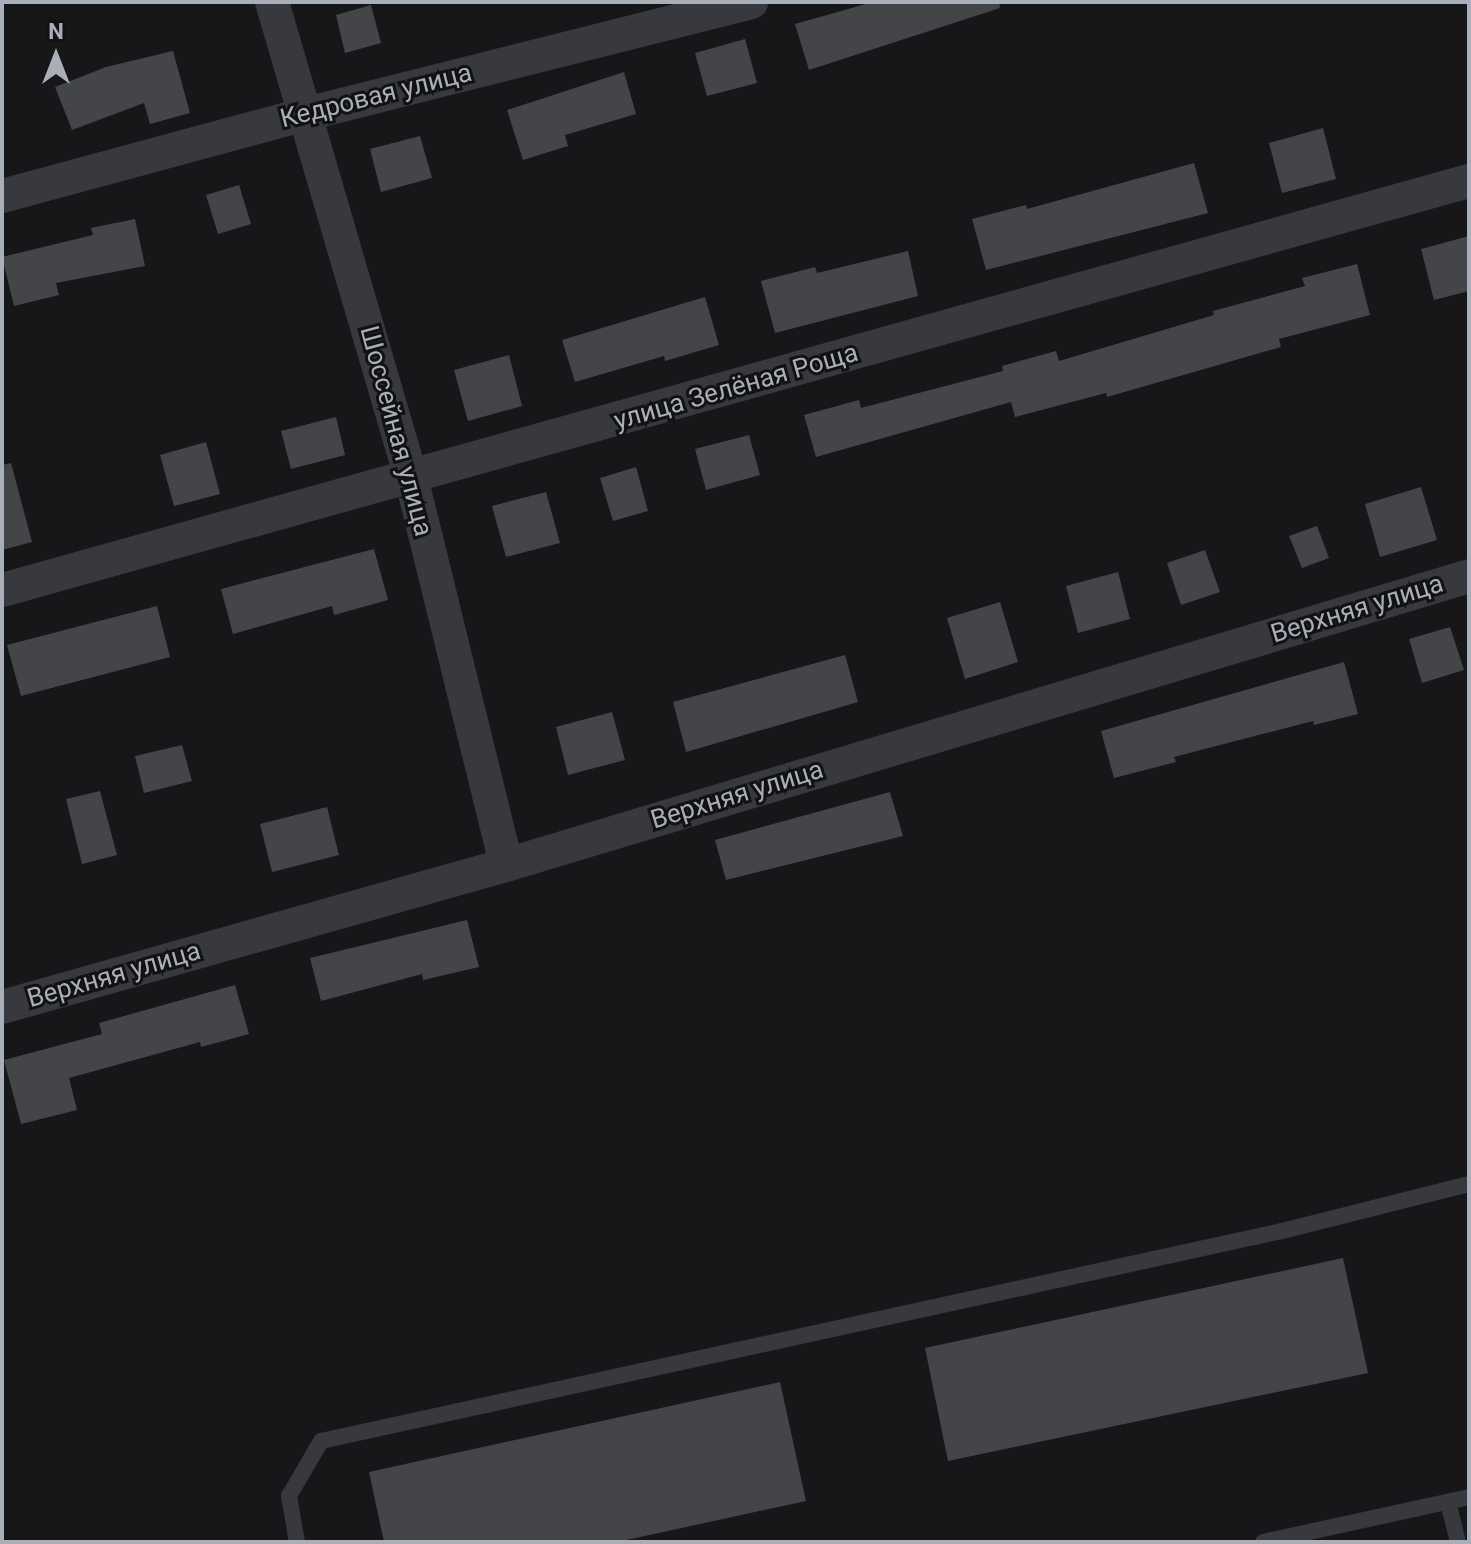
<!DOCTYPE html>
<html>
<head>
<meta charset="utf-8">
<style>
	body { margin:0 }
	#map { position:relative; width:1471px; height:1544px; overflow:hidden; background:#171719; font-family:Roboto,sans-serif }
	div>[style] { position:absolute }
	.building>* { inset:0; background:#434549 }
	.service>* { height:16px; margin:-8px; padding:0 8px; transform-origin:8px; border-radius:8px; background:#38393e }
	.minor>* { height:34px; margin:-17px; padding:0 17px; transform-origin:17px; border-radius:17px; background:#38393e }
	span { translate:-50% -50%; white-space:nowrap; text-align:center; line-height:1.15; -webkit-text-stroke:6px #121214; paint-order:stroke }
	.street-label { font-size:26px; color:#a9afb9 }
	.frame { position:absolute; inset:0; border:4px solid #a9afb9; pointer-events:none }
	.north { position:absolute; left:16px; top:16px; width:80px; height:80px; -webkit-text-stroke:6px #121214; paint-order:stroke; rotate:0deg; font-size:22px; font-weight:700; line-height:32px; text-align:center; color:#a9afb9 }
	.north::after { content:''; display:block; margin:auto; width:28px; height:36px; background:#a9afb9; clip-path:polygon(50% 0,100% 100%,50% 72%,0 100%) }
</style>
</head>
<body>
<div id="map">
	<div class="building">
		<i style="clip-path:polygon(873px 2px,999px 2px,1000px 8px,809px 70px,795px 24px)"></i>
		<i style="clip-path:polygon(371px 5px,381px 43px,345px 53px,336px 15px)"></i>
		<i style="clip-path:polygon(745px 39px,757px 83px,707px 96px,695px 53px)"></i>
		<i style="clip-path:polygon(173px 51px,190px 113px,150px 124px,144px 103px,72px 130px,55px 87px,106px 67px)"></i>
		<i style="clip-path:polygon(624px 72px,636px 114px,565px 135px,568px 146px,523px 160px,507px 110px)"></i>
		<i style="clip-path:polygon(1323px 128px,1336px 179px,1282px 193px,1269px 143px)"></i>
		<i style="clip-path:polygon(420px 136px,432px 178px,381px 192px,370px 149px)"></i>
		<i style="clip-path:polygon(1194px 163px,1208px 213px,986px 270px,972px 219px,1026px 205px,1027px 209px)"></i>
		<i style="clip-path:polygon(239px 185px,251px 224px,218px 234px,206px 195px)"></i>
		<i style="clip-path:polygon(135px 219px,145px 266px,56px 283px,59px 295px,14px 306px,2px 257px,93px 235px,91px 228px)"></i>
		<i style="clip-path:polygon(1469px 236px,1469px 291px,1434px 300px,1421px 249px)"></i>
		<i style="clip-path:polygon(908px 251px,918px 296px,775px 333px,761px 281px,815px 267px,817px 273px)"></i>
		<i style="clip-path:polygon(1357px 264px,1370px 315px,1279px 339px,1281px 347px,1107px 397px,1106px 393px,1015px 417px,1011px 402px,816px 457px,804px 415px,859px 400px,861px 408px,1003px 371px,1002px 366px,1056px 351px,1059px 361px,1214px 315px,1213px 311px,1305px 286px,1302px 278px)"></i>
		<i style="clip-path:polygon(705px 297px,719px 345px,665px 361px,664px 356px,575px 382px,562px 340px)"></i>
		<i style="clip-path:polygon(509px 355px,522px 406px,468px 421px,454px 370px)"></i>
		<i style="clip-path:polygon(336px 417px,345px 455px,291px 469px,281px 431px)"></i>
		<i style="clip-path:polygon(749px 435px,760px 475px,706px 490px,695px 449px)"></i>
		<i style="clip-path:polygon(206px 442px,220px 494px,174px 506px,160px 455px)"></i>
		<i style="clip-path:polygon(11px 463px,32px 542px,2px 550px,2px 465px)"></i>
		<i style="clip-path:polygon(636px 467px,648px 511px,613px 521px,600px 478px)"></i>
		<i style="clip-path:polygon(1421px 487px,1437px 540px,1380px 557px,1365px 504px)"></i>
		<i style="clip-path:polygon(546px 492px,560px 543px,506px 557px,492px 506px)"></i>
		<i style="clip-path:polygon(1317px 526px,1329px 558px,1302px 568px,1289px 536px)"></i>
		<i style="clip-path:polygon(374px 549px,388px 600px,334px 615px,332px 606px,233px 634px,221px 589px)"></i>
		<i style="clip-path:polygon(1205px 550px,1220px 592px,1181px 605px,1167px 563px)"></i>
		<i style="clip-path:polygon(1118px 572px,1130px 619px,1078px 633px,1066px 586px)"></i>
		<i style="clip-path:polygon(1000px 602px,1018px 662px,965px 679px,947px 618px)"></i>
		<i style="clip-path:polygon(157px 606px,170px 657px,21px 696px,7px 645px)"></i>
		<i style="clip-path:polygon(1450px 627px,1464px 670px,1422px 683px,1409px 639px)"></i>
		<i style="clip-path:polygon(845px 655px,858px 702px,686px 752px,673px 702px)"></i>
		<i style="clip-path:polygon(1344px 662px,1358px 714px,1314px 725px,1313px 721px,1174px 757px,1176px 762px,1114px 778px,1101px 731px)"></i>
		<i style="clip-path:polygon(612px 712px,625px 760px,568px 775px,556px 727px)"></i>
		<i style="clip-path:polygon(182px 745px,192px 781px,144px 793px,135px 756px)"></i>
		<i style="clip-path:polygon(100px 791px,117px 855px,82px 864px,66px 799px)"></i>
		<i style="clip-path:polygon(890px 792px,903px 836px,726px 880px,715px 840px)"></i>
		<i style="clip-path:polygon(327px 807px,339px 855px,272px 872px,260px 824px)"></i>
		<i style="clip-path:polygon(467px 920px,479px 967px,423px 980px,422px 974px,321px 1001px,310px 958px)"></i>
		<i style="clip-path:polygon(235px 985px,249px 1034px,201px 1047px,200px 1042px,69px 1078px,77px 1110px,21px 1124px,4px 1060px,102px 1034px,99px 1023px)"></i>
		<i style="clip-path:polygon(1343px 1258px,1368px 1373px,948px 1461px,925px 1348px)"></i>
		<i style="clip-path:polygon(780px 1382px,806px 1501px,617px 1542px,384px 1542px,369px 1472px)"></i>
	</div>
	<div class="service">
		<i style="left:1448px;top:1502px;width:41px;rotate:76deg"></i>
		<i style="left:297px;top:1542px;width:47px;rotate:-99.9deg"></i>
		<i style="left:289px;top:1496px;width:64px;rotate:-59.8deg"></i>
		<i style="left:321px;top:1441px;width:984px;rotate:-12.33deg"></i>
		<i style="left:1282px;top:1231px;width:193px;rotate:-14.1deg"></i>
		<i style="left:1263px;top:1542px;width:211px;rotate:-12.3deg"></i>
	</div>
	<div class="minor">
		<i style="left:272px;top:2px;width:495px;rotate:73.7deg"></i>
		<i style="left:411px;top:477px;width:399px;rotate:76.2deg"></i>
		<i style="left:2px;top:196px;width:315px;rotate:-15.1deg"></i>
		<i style="left:306px;top:114px;width:459px;rotate:-14.1deg"></i>
		<i style="left:2px;top:590px;width:1523px;rotate:-15.58deg"></i>
		<i style="left:2px;top:1007px;width:524px;rotate:-15.73deg"></i>
		<i style="left:506px;top:865px;width:1005px;rotate:-16.7deg"></i>
	</div>
	<div class="street-label">
		<span style="left:376px;top:96px;rotate:-14deg">Кедровая улица</span>
		<span style="left:736px;top:387px;rotate:-16deg">улица Зелёная Роща</span>
		<span style="left:396px;top:431px;rotate:75deg">Шоссейная улица</span>
		<span style="left:1357px;top:609px;rotate:-17deg">Верхняя улица</span>
		<span style="left:737px;top:795px;rotate:-17deg">Верхняя улица</span>
		<span style="left:114px;top:975px;rotate:-16deg">Верхняя улица</span>
	</div>
	<div class="frame"></div>
	<div class="north">N</div>
</div>
</body>
</html>
